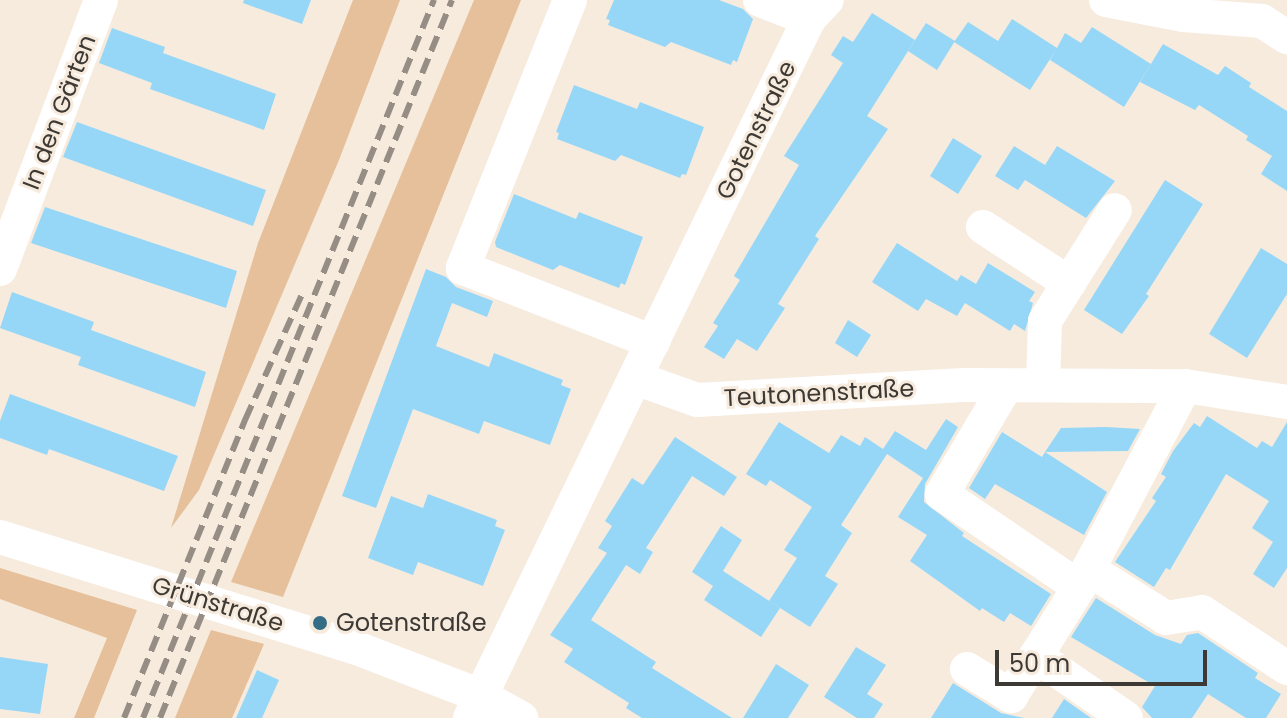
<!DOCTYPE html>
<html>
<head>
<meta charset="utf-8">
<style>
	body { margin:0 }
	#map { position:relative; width:1287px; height:718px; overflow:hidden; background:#f7ebde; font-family:Poppins,sans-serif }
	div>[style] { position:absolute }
	.green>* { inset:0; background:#e5c09a }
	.building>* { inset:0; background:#96d7f8 }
	.street>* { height:34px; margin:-17px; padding:0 17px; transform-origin:17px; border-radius:17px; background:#fff }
	.rail>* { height:6px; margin-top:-3px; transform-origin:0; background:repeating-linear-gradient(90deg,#968e85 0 16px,transparent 0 24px) }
	.dots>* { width:22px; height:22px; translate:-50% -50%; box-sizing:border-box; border:4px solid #f7ebde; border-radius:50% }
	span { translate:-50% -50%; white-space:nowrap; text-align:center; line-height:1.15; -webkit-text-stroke:6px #f7ebde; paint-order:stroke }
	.street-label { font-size:24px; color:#3d3934 }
	.poi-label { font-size:24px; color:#3d3934 }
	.left { translate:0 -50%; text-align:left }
	.scale { position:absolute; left:995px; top:650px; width:212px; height:36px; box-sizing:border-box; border:4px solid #3d3934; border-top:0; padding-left:10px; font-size:24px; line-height:28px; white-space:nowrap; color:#3d3934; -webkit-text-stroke:6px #f7ebde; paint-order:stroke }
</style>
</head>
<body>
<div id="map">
	<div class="green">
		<i style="clip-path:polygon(353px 0,400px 0,339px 160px,199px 490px,171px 528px,258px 243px)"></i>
		<i style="clip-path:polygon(474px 0,521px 0,283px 597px,231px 582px)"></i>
		<i style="clip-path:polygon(0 568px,137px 610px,94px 718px,74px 718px,107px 638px,0 599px)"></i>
		<i style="clip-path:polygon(211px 630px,264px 644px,232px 718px,175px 718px)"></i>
	</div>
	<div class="building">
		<i style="clip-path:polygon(244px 0,311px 0,302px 24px,243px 3px)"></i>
		<i style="clip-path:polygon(614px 0,719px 0,743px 9px,753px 19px,737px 62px,733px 60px,731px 65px,671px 42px,665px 47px,608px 25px,610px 20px,606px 19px)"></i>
		<i style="clip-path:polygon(872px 13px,915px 40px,867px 116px,888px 129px,815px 236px,819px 239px,778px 304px,785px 308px,757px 351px,737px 339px,724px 359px,704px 347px,718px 326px,713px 323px,740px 280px,734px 276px,799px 165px,784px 156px,843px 63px,831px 55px,843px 36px,853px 42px)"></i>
		<i style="clip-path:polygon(1012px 19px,1057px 48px,1065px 33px,1081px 43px,1092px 27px,1151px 64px,1124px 107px,1050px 60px,1056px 50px,1030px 90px,954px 42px,968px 22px,998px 41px)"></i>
		<i style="clip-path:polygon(926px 23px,955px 41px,937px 70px,908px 51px)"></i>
		<i style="clip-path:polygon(112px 28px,165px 47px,163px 53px,276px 94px,264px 130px,150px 89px,152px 83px,99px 63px)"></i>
		<i style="clip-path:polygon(1163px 44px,1218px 75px,1225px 66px,1251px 83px,1249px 87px,1287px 111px,1287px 191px,1261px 174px,1272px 156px,1246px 140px,1248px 136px,1199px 105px,1195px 110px,1140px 82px)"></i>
		<i style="clip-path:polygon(574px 85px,637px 109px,640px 102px,704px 127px,686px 175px,682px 174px,680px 178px,621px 155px,615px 161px,557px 139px,559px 133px,556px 132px)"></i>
		<i style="clip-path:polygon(77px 122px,266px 190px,253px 226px,63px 157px)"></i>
		<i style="clip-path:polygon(953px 138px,982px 156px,958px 194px,930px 176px)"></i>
		<i style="clip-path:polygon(1014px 146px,1045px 165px,1057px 146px,1115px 181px,1086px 218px,1025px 180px,1018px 190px,995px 176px)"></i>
		<i style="clip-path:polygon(1165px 180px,1203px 204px,1146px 294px,1149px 296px,1122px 334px,1084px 310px)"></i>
		<i style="clip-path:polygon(514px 194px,576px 219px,579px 212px,643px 237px,625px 285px,621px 283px,619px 288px,560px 265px,553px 270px,496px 247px,495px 242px)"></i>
		<i style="clip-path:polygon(45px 207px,237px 271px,226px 308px,31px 243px)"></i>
		<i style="clip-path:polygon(897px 243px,957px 281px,961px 275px,976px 284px,988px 263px,1035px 292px,1029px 301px,1033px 303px,1025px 331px,1014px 324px,1010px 331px,965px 303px,957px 316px,926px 299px,918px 311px,872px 282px)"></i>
		<i style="clip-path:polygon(1261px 248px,1287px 264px,1287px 294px,1247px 358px,1209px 334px)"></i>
		<i style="clip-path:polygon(426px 269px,446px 277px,456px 287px,493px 301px,487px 317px,452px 303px,436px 346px,489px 367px,494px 353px,563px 380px,561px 385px,571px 389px,550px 445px,484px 421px,479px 434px,413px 409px,376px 508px,342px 496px)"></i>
		<i style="clip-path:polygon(12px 292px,94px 322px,91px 330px,206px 372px,195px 407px,78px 365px,81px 357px,0 328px)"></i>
		<i style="clip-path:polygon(848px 320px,871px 335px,857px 357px,835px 343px)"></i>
		<i style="clip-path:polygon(10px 394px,178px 456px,164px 491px,49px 449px,47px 455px,0 438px,0 421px)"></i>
		<i style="clip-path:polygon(1207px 416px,1257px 448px,1262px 441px,1272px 447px,1287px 422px,1287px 568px,1274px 588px,1253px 574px,1273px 542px,1252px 528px,1269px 501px,1226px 474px,1170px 570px,1166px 568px,1154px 587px,1115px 562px,1156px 501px,1152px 498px,1166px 477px,1161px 474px,1173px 451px,1194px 423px,1200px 427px)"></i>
		<i style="clip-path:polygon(946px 419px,958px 427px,925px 484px,924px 502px,964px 533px,962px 536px,1051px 594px,1031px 626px,1010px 613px,1004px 622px,982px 608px,980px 611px,910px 561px,927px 535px,898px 517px,923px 478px,887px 454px,841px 525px,852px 533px,825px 576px,838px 584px,810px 627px,769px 601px,797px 558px,784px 550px,812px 507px,770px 480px,766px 486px,746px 474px,779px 422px,829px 453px,841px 435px,860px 446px,865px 437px,883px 449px,895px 431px,926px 450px)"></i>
		<i style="clip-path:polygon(1061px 428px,1106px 427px,1140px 429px,1128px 451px,1045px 452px)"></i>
		<i style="clip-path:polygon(1002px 432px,1042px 457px,1045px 452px,1107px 492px,1084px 535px,995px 484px,985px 499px,969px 488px)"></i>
		<i style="clip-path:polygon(675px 437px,737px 477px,724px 496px,692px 476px,646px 548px,653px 552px,640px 574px,626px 565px,591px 620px,656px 662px,652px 668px,732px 718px,642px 718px,626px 708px,629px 703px,564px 662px,573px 649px,550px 635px,607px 553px,598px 548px,612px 526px,605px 521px,632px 478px,643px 485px)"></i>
		<i style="clip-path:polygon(428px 494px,497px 520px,495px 526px,505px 530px,483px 586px,418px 562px,413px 575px,368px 558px,391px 496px,423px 508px)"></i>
		<i style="clip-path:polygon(721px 526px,742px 540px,723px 571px,780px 608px,761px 637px,704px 600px,713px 586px,692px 572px)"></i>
		<i style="clip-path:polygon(1096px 598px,1155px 635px,1181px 644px,1187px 635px,1198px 633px,1258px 673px,1255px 678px,1281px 694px,1266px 718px,1246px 718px,1208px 694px,1192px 718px,1152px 718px,1142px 707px,1155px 686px,1071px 637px)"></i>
		<i style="clip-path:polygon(856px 647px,886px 665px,867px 694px,883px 704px,874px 718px,857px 718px,824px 697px)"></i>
		<i style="clip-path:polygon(0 657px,48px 664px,40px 714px,0 709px)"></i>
		<i style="clip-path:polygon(776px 664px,809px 685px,788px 718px,743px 718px)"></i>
		<i style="clip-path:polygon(257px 670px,279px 680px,262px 718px,236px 718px)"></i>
		<i style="clip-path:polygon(953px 683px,1001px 713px,1024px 718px,931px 718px)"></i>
		<i style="clip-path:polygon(1064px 699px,1091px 718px,1052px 718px)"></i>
	</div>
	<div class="street">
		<i style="left:570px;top:0;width:289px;rotate:111.8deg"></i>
		<i style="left:463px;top:268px;width:204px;rotate:21.3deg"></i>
		<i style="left:760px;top:0;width:53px;rotate:21.2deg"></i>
		<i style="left:1106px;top:0;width:79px;rotate:10.9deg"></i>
		<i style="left:1184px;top:15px;width:78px;rotate:4.4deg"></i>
		<i style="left:1262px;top:21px;width:30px;rotate:33deg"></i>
		<i style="left:983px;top:227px;width:103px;rotate:33.1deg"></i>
		<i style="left:0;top:269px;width:287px;rotate:-69.4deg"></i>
		<i style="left:635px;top:378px;width:66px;rotate:19.5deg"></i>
		<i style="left:697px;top:400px;width:267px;rotate:-3.2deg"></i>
		<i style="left:964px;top:385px;width:221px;rotate:0.3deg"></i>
		<i style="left:1185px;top:386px;width:103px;rotate:8.9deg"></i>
		<i style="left:1043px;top:385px;width:64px;rotate:-88.2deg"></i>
		<i style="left:1045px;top:321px;width:131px;rotate:-57.8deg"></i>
		<i style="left:1006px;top:386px;width:126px;rotate:120.7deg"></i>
		<i style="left:942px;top:494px;width:166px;rotate:34.2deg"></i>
		<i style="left:0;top:537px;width:371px;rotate:17.3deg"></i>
		<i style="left:354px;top:647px;width:136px;rotate:21.1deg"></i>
		<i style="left:481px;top:696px;width:46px;rotate:28.8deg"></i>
		<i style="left:1088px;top:569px;width:92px;rotate:32.1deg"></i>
		<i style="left:1166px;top:618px;width:36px;rotate:-9deg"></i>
		<i style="left:1202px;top:612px;width:102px;rotate:33.4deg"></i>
		<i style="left:1036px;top:656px;width:109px;rotate:34.6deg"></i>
		<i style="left:967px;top:669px;width:52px;rotate:31.5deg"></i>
		<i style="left:1011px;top:696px;width:128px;rotate:-58deg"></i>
		<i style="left:1079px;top:587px;width:227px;rotate:-62.2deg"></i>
		<i style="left:470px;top:718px;width:777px;rotate:-64.13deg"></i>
		<i style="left:809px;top:19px;width:26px;rotate:-47deg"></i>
	</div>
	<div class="rail">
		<i style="left:124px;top:718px;width:322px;rotate:-67.9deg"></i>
		<i style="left:245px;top:420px;width:143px;rotate:-65.6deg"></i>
		<i style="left:143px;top:718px;width:775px;rotate:-67.94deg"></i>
		<i style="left:160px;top:718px;width:775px;rotate:-67.87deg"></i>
	</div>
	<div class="dots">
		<i style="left:320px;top:623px;background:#356d87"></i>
	</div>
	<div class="street-label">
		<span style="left:59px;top:112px;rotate:-69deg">In den Gärten</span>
		<span style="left:756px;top:130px;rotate:-64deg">Gotenstraße</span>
		<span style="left:819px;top:393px;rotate:-3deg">Teutonenstraße</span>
		<span style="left:218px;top:604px;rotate:17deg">Grünstraße</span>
	</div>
	<div class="poi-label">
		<span class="left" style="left:336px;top:623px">Gotenstraße</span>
	</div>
	<div class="scale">50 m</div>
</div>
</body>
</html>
